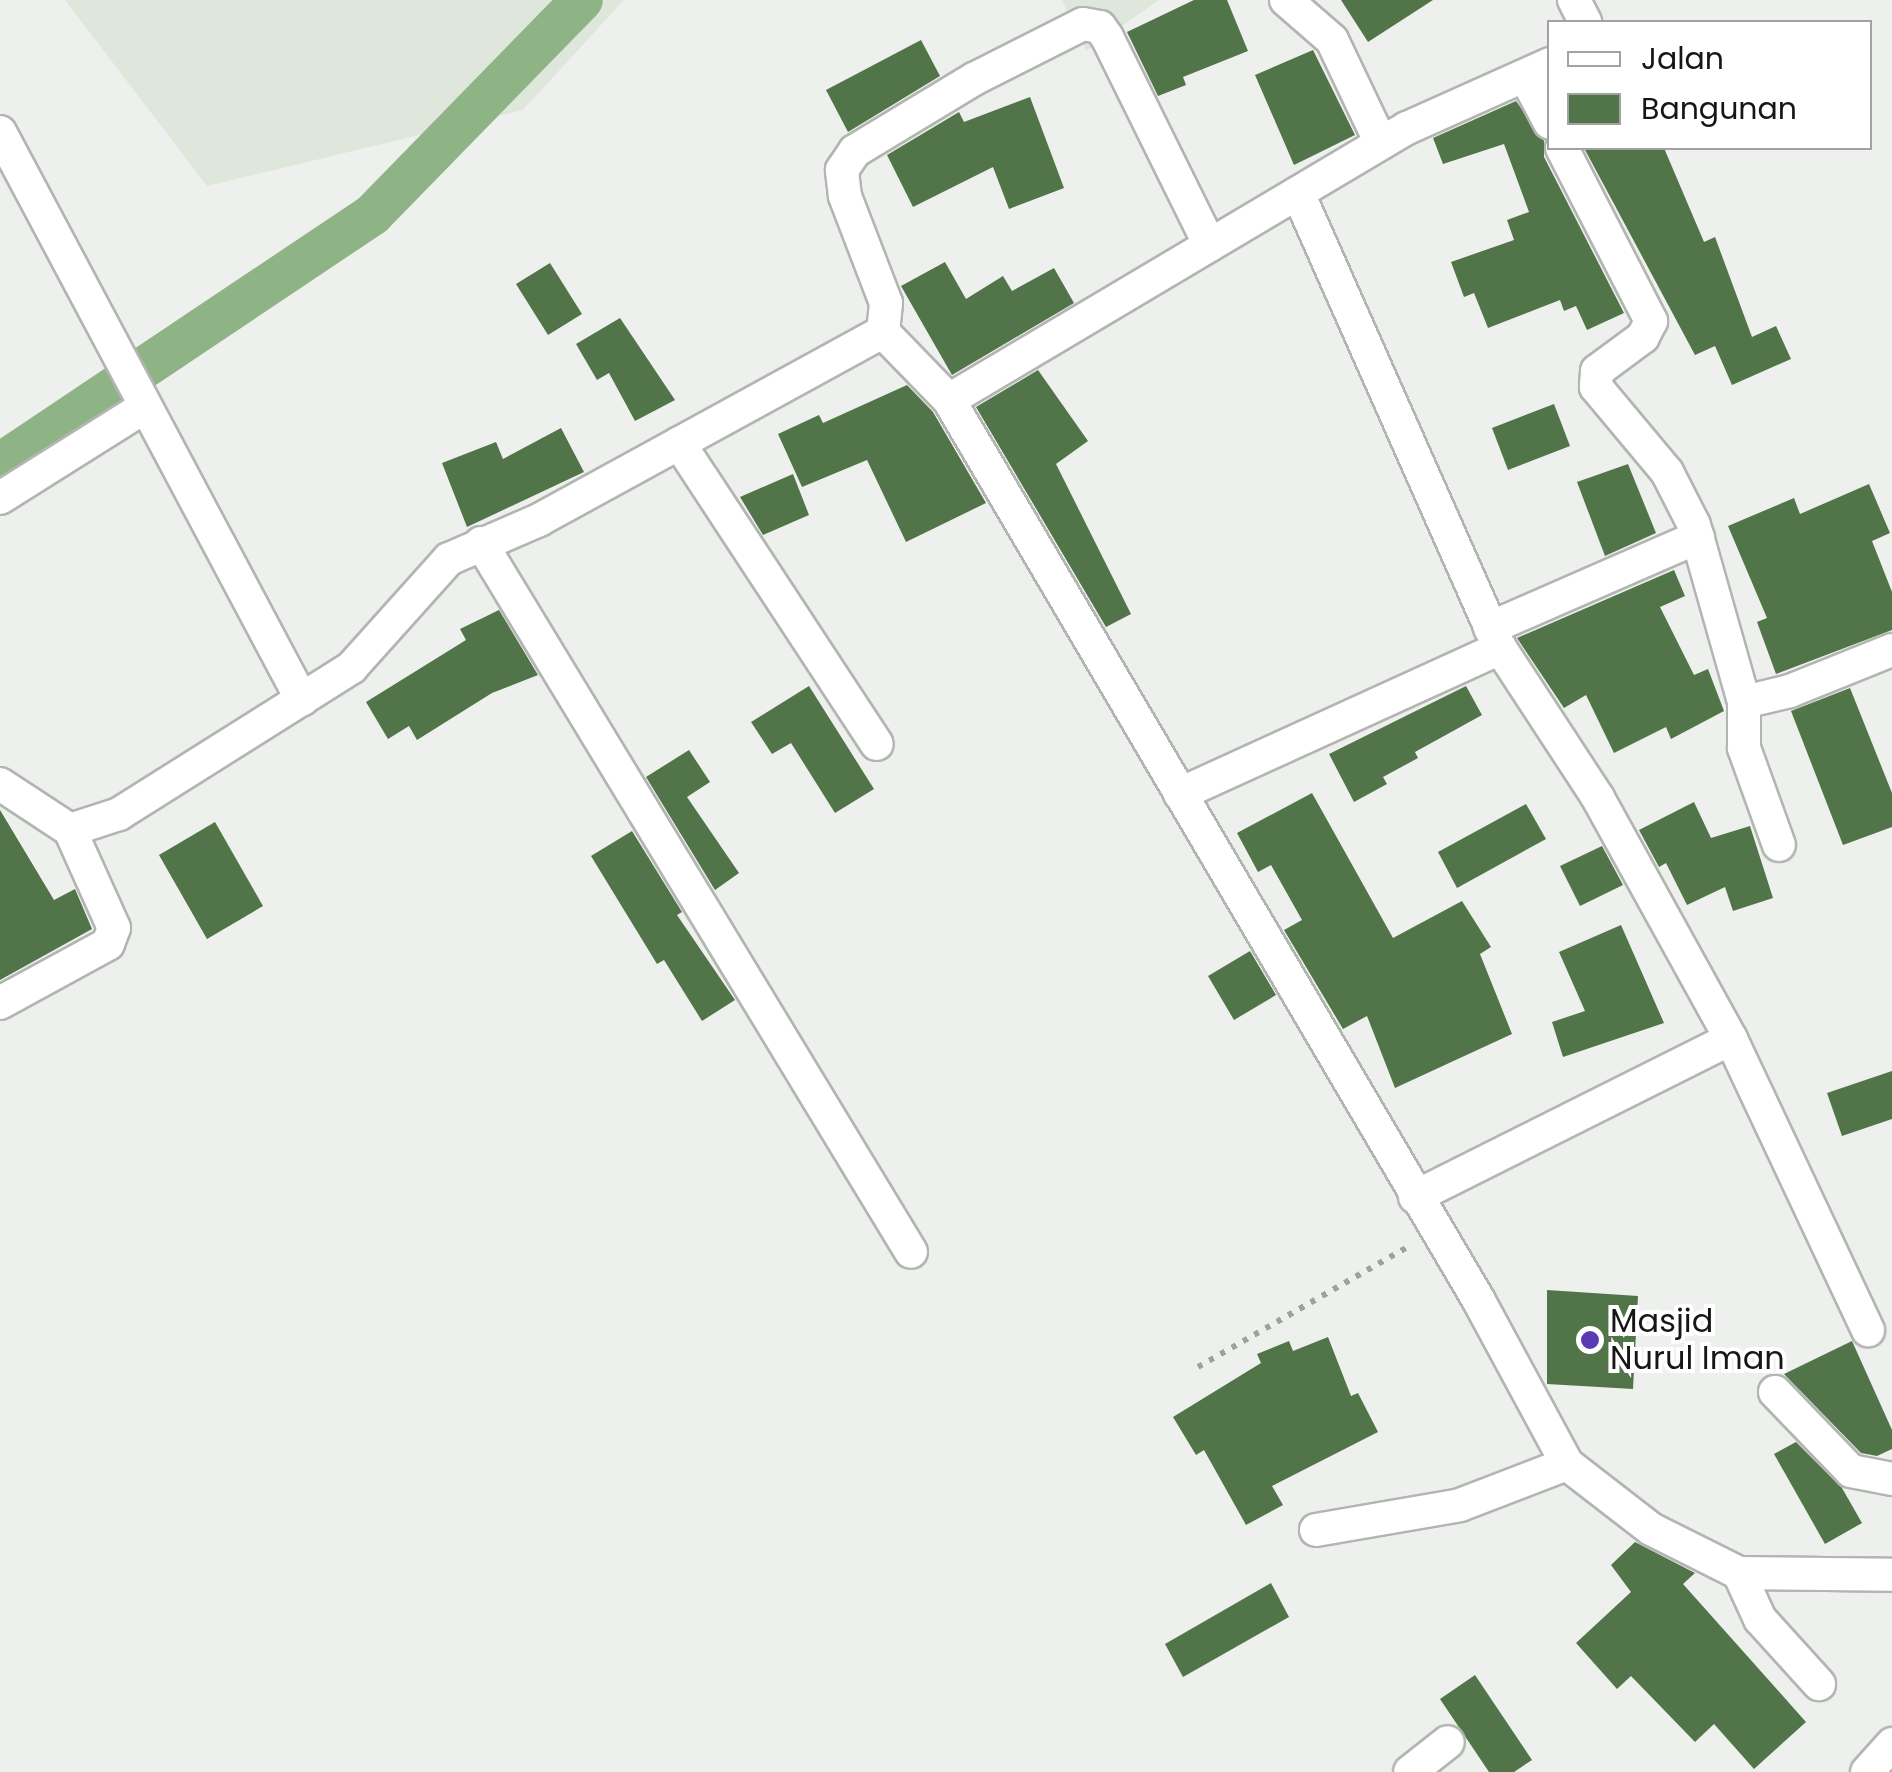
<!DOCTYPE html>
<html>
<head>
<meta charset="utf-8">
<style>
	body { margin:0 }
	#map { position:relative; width:1892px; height:1772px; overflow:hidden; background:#edf0ec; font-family:Poppins,sans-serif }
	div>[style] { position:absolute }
	.built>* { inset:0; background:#dfe7dd }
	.canal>* { height:42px; margin:-21px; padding:0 21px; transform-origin:21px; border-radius:21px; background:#8eb486 }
	.building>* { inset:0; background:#517549 }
	.path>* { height:6px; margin-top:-3px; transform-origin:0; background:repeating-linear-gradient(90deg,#9fa19e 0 5px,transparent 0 13px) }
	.roads { filter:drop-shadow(2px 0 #b2b5b2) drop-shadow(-2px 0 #b2b5b2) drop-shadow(0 2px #b2b5b2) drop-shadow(0 -2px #b2b5b2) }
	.minor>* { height:32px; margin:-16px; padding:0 16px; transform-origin:16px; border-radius:16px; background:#fff }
	.dots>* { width:28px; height:28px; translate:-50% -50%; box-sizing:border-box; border:5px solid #fff; border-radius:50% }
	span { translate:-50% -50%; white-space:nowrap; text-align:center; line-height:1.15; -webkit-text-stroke:8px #fff; paint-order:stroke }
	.poi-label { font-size:32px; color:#151615 }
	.left { translate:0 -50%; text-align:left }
	.legend { position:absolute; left:1547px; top:20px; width:325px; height:130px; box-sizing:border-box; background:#fff; border:2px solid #a1a2a1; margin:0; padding:12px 18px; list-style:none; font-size:30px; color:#151615 }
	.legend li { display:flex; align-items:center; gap:20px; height:50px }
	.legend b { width:50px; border:2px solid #a1a2a1 }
</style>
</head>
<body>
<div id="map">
	<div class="built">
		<i style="clip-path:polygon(65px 0,624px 0,523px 110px,207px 186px)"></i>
		<i style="clip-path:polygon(1062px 0,1159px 0,1086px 51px)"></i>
	</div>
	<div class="canal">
		<i style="left:0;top:464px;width:449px;rotate:-33.8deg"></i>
		<i style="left:373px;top:214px;width:299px;rotate:-45.7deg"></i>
	</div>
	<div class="building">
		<i style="clip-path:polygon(1194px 0,1227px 0,1248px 51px,1183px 77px,1186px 85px,1158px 96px,1127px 32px)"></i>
		<i style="clip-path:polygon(1341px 0,1433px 0,1368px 42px)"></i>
		<i style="clip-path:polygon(921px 40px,940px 76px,848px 132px,826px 90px)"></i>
		<i style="clip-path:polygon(1313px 50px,1355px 135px,1294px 165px,1255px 75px)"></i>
		<i style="clip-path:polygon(1030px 97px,1064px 188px,1009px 209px,993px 167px,913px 207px,887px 155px,959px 112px,964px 122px)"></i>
		<i style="clip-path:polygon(1516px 101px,1544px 141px,1544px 157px,1624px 313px,1587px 330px,1576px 306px,1564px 311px,1560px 300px,1488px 328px,1474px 293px,1464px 297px,1451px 262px,1514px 240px,1507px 220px,1529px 212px,1504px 144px,1443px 164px,1433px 138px)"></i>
		<i style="clip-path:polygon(1584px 148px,1664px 148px,1704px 242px,1715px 237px,1752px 337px,1776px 326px,1791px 359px,1732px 385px,1715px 346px,1695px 355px)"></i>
		<i style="clip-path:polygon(945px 262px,966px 299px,1003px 276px,1012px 291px,1054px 268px,1074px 303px,952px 375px,901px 286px)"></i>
		<i style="clip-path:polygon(550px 263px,582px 314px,548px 335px,516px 284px)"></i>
		<i style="clip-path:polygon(620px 318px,675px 400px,635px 421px,609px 373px,597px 380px,576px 344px)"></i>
		<i style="clip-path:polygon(1038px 370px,1088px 441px,1056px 464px,1131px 614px,1106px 627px,976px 407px)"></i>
		<i style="clip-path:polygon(907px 385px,933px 412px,986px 503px,906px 542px,867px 460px,802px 487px,778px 434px,819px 415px,823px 423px)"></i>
		<i style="clip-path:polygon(1554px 404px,1570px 446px,1508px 470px,1492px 428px)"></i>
		<i style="clip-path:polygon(561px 428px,584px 472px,467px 527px,442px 463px,496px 442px,503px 459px)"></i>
		<i style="clip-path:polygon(1628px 464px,1656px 533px,1605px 556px,1577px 482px)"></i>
		<i style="clip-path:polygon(793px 474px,809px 515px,763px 535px,740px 497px)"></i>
		<i style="clip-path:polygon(1869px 484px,1890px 533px,1872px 541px,1892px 592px,1892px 630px,1776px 674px,1757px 622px,1767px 618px,1728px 526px,1794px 498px,1800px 514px)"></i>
		<i style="clip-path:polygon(1674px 570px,1685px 596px,1660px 607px,1694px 675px,1708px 669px,1724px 711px,1671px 739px,1666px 727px,1614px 753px,1586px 695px,1564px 708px,1517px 638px)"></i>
		<i style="clip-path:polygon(499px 610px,538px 675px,492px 693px,417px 740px,409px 726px,388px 739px,366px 702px,466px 640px,460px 629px)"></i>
		<i style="clip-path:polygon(809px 686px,874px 789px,835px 813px,791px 743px,772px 754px,751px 722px)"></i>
		<i style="clip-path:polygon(1466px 686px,1482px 715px,1415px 752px,1418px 758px,1383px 777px,1387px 784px,1354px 802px,1329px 754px)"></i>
		<i style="clip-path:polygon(1850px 688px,1892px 793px,1892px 827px,1843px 845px,1791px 711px)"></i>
		<i style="clip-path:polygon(689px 750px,710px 782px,687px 797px,739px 873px,715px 890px,646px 777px)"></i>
		<i style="clip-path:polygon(1312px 793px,1393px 938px,1462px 901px,1491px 947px,1480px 954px,1512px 1034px,1395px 1088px,1367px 1016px,1343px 1029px,1284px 930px,1302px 920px,1271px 865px,1258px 872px,1237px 833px)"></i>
		<i style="clip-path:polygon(1694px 802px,1711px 838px,1750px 826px,1773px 898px,1733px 911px,1725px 887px,1687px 905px,1666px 863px,1659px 867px,1639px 830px)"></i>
		<i style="clip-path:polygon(1526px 804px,1546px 839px,1457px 888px,1438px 852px)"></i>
		<i style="clip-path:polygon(0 810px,54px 900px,75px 889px,92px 929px,0 980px)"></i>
		<i style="clip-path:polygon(215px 822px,263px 906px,207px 939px,159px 855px)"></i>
		<i style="clip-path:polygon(632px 831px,682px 912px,677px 915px,735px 1000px,702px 1021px,664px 960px,657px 964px,591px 856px)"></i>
		<i style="clip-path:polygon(1602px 846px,1623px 885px,1580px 906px,1560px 866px)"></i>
		<i style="clip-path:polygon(1621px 925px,1664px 1023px,1563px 1057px,1552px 1022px,1585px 1011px,1559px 952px)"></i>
		<i style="clip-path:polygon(1250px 951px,1276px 995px,1234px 1020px,1208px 976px)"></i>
		<i style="clip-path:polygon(1892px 1071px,1892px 1119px,1842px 1136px,1827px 1093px)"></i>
		<i style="clip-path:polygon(1547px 1290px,1638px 1296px,1633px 1389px,1547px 1384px)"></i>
		<i style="clip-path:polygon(1328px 1337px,1351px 1396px,1358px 1393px,1378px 1432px,1272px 1486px,1283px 1505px,1246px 1525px,1204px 1450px,1196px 1455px,1173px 1417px,1261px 1363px,1257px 1354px,1289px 1341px,1293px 1351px)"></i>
		<i style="clip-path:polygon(1852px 1341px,1892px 1430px,1892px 1449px,1877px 1456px,1861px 1453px,1784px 1374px)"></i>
		<i style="clip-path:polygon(1796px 1442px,1842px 1488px,1862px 1523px,1825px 1544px,1774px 1454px)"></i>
		<i style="clip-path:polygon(1635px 1542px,1695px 1573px,1683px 1584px,1806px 1722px,1754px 1769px,1714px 1724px,1695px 1742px,1631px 1676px,1617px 1689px,1576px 1643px,1631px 1592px,1611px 1565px)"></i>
		<i style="clip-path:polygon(1271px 1583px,1289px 1617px,1183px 1677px,1165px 1644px)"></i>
		<i style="clip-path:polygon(1475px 1675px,1532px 1760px,1514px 1772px,1489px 1772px,1440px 1699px)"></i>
	</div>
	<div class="path">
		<i style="left:1198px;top:1367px;width:243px;rotate:-29.8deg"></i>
	</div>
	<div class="roads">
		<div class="minor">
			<i style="left:1286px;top:0;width:61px;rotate:41deg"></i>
			<i style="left:1332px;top:40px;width:114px;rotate:64.6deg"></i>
			<i style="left:1574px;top:0;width:25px;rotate:63deg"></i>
			<i style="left:1525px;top:76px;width:53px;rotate:62deg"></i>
			<i style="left:0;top:132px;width:643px;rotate:62deg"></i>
			<i style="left:1562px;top:148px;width:195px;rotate:62.8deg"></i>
			<i style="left:1651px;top:321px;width:18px;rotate:117deg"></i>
			<i style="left:1643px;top:337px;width:57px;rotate:143.5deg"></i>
			<i style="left:1597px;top:371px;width:16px;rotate:94deg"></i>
			<i style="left:1596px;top:387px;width:111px;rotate:50.1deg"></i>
			<i style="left:1667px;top:472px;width:59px;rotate:63deg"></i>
			<i style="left:1694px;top:525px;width:184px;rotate:74.2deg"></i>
			<i style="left:1744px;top:702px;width:47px;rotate:-13.4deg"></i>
			<i style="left:1790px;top:691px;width:110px;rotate:-21.9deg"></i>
			<i style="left:1298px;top:193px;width:498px;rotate:66.1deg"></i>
			<i style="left:1500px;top:648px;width:179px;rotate:56.8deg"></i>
			<i style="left:1598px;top:798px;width:275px;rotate:61.1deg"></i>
			<i style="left:1731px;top:1039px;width:322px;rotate:64.8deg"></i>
			<i style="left:883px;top:332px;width:29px;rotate:-84deg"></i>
			<i style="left:886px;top:303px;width:115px;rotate:-111deg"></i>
			<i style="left:845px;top:196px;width:26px;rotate:-97deg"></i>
			<i style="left:842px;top:170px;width:23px;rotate:-56deg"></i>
			<i style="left:855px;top:151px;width:139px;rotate:-31.2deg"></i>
			<i style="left:974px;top:79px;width:122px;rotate:-26.8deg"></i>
			<i style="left:1083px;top:24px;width:17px;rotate:10deg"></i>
			<i style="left:1100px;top:27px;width:12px;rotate:55deg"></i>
			<i style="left:1107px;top:37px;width:232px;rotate:63.7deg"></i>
			<i style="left:949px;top:400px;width:533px;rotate:-30.71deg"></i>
			<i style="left:1407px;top:128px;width:157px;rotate:-24.1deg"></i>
			<i style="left:679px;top:443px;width:360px;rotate:56.7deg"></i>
			<i style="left:0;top:498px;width:169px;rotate:-32.2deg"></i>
			<i style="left:481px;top:543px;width:829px;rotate:58.76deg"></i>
			<i style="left:1490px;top:628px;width:227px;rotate:-23.6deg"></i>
			<i style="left:1744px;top:702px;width:46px;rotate:90deg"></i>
			<i style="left:1744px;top:748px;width:103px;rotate:70.2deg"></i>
			<i style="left:0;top:784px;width:84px;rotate:33.3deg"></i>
			<i style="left:70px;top:830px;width:107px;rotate:65.8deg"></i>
			<i style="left:114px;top:928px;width:17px;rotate:111deg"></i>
			<i style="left:108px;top:944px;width:123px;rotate:151.4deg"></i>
			<i style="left:1180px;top:794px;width:352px;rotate:-24.5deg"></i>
			<i style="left:70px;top:830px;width:52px;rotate:-18.1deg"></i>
			<i style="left:119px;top:814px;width:275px;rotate:-32.2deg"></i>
			<i style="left:352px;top:667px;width:145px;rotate:-48.1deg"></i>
			<i style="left:449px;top:559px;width:98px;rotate:-23.4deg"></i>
			<i style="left:539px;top:520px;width:392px;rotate:-28.7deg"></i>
			<i style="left:883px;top:332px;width:95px;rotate:45.9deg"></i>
			<i style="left:949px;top:400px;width:1045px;rotate:59.53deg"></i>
			<i style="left:1479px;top:1301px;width:185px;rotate:61.6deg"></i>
			<i style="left:1567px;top:1464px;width:106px;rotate:37.7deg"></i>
			<i style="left:1651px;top:1529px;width:98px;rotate:26.6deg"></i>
			<i style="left:1739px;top:1573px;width:153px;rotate:0.7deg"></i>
			<i style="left:1415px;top:1197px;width:353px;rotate:-26.6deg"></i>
			<i style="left:1775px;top:1392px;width:110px;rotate:46.1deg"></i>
			<i style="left:1851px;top:1471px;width:42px;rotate:11deg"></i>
			<i style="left:1316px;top:1530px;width:146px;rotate:-9.8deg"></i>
			<i style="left:1460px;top:1505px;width:115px;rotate:-21deg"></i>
			<i style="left:1739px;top:1573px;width:51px;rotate:65.5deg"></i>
			<i style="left:1760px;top:1619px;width:88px;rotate:47.8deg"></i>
			<i style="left:1410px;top:1772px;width:48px;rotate:-38.3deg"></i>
			<i style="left:1867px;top:1772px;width:38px;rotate:-48deg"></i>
		</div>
	</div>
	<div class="dots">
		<i style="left:1590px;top:1340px;background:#5b3bb3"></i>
	</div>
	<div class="poi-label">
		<span class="left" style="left:1610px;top:1340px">Masjid<br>Nurul Iman</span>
	</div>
	<ul class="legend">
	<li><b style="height:12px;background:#fff"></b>Jalan</li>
	<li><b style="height:28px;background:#517549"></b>Bangunan</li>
	</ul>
</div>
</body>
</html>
